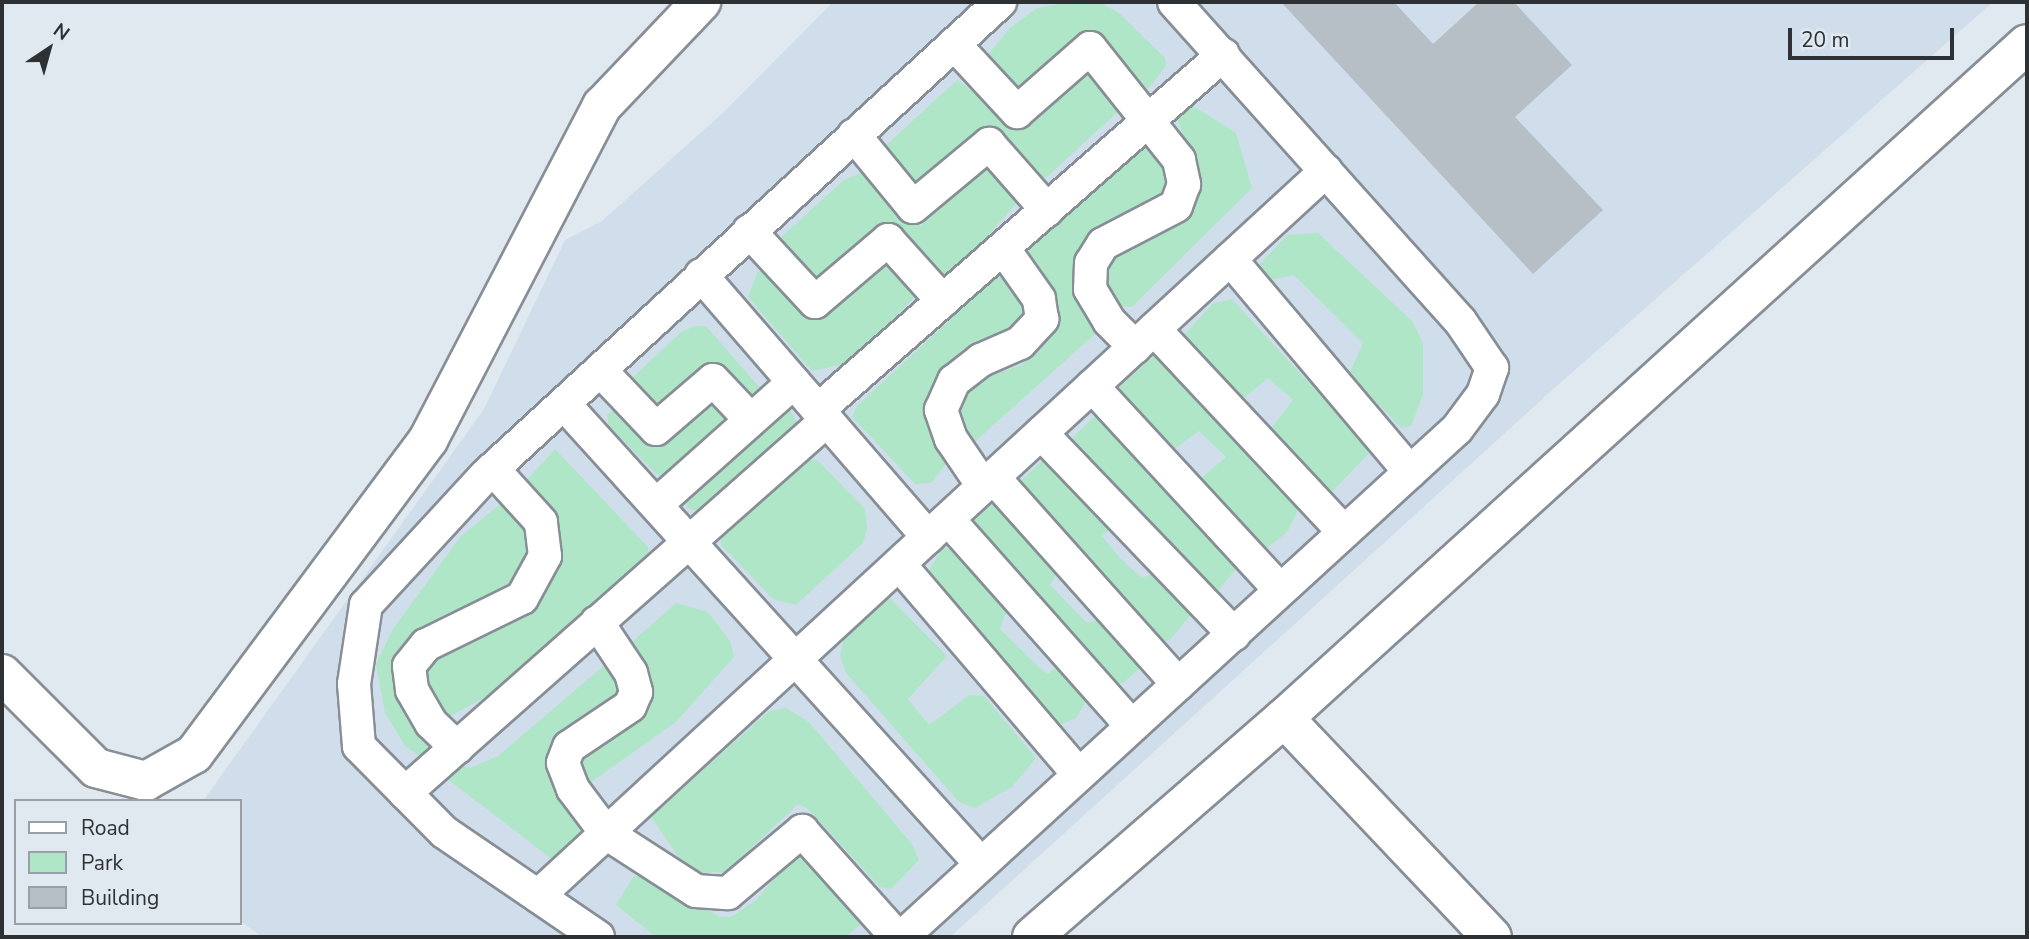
<!DOCTYPE html>
<html>
<head>
<meta charset="utf-8">
<style>
	body { margin:0 }
	#map { position:relative; width:2029px; height:939px; overflow:hidden; background:#e0e8f0; font-family:"Nunito Sans",sans-serif }
	div>[style] { position:absolute }
	.built>* { inset:0; background:#d0deeb }
	.green>* { inset:0; background:#afe6c8 }
	.building>* { inset:0; background:#b7bfc6 }
	.roads { filter:drop-shadow(2px 0 #878e95) drop-shadow(-2px 0 #878e95) drop-shadow(0 2px #878e95) drop-shadow(0 -2px #878e95) }
	.service>* { height:32px; margin:-16px; padding:0 16px; transform-origin:16px; border-radius:16px; background:#fff }
	.minor>* { height:38px; margin:-19px; padding:0 19px; transform-origin:19px; border-radius:19px; background:#fff }
	.tertiary>* { height:38px; margin:-19px; padding:0 19px; transform-origin:19px; border-radius:19px; background:#fff }
	span { translate:-50% -50%; white-space:nowrap; text-align:center; line-height:1.15; -webkit-text-stroke:5px #e0e8f0; paint-order:stroke }
	.frame { position:absolute; inset:0; border:4px solid #2e3134; pointer-events:none }
	.legend { position:absolute; left:14px; top:799px; width:228px; height:126px; box-sizing:border-box; background:#e0e8f0; border:2px solid #999fa5; margin:0; padding:9px 12px; list-style:none; font-size:21px; color:#2e3134 }
	.legend li { display:flex; align-items:center; gap:14px; height:35px }
	.legend b { width:35px; border:2px solid #999fa5 }
	.north { position:absolute; left:14px; top:14px; width:70px; height:70px; -webkit-text-stroke:5px #e0e8f0; paint-order:stroke; rotate:36deg; font-size:19px; font-weight:700; line-height:28px; text-align:center; color:#2e3134 }
	.north::after { content:''; display:block; margin:auto; width:24px; height:32px; background:#2e3134; clip-path:polygon(50% 0,100% 100%,50% 72%,0 100%) }
	.scale { position:absolute; left:1788px; top:28px; width:166px; height:32px; box-sizing:border-box; border:4px solid #2e3134; border-top:0; padding-left:9px; font-size:21px; line-height:24px; white-space:nowrap; color:#2e3134; -webkit-text-stroke:5px #e0e8f0; paint-order:stroke }
</style>
</head>
<body>
<div id="map">
	<div class="built">
		<i style="clip-path:polygon(833px 2px,1993px 2px,1559px 384px,950px 937px,263px 937px,240px 921px,240px 801px,203px 801px,484px 409px,565px 240px,602px 221px,725px 111px)"></i>
	</div>
	<div class="green">
		<i style="clip-path:polygon(1071px 2px,1099px 2px,1119px 13px,1165px 58px,1166px 66px,1152px 84px,1147px 89px,1091px 32px,1023px 91px,1016px 91px,985px 58px,1010px 28px,1037px 8px)"></i>
		<i style="clip-path:polygon(1094px 69px,1123px 107px,1047px 177px,1035px 180px,987px 131px,914px 190px,883px 148px,957px 80px,1017px 125px,1083px 70px)"></i>
		<i style="clip-path:polygon(1187px 102px,1236px 133px,1252px 188px,1132px 307px,1122px 306px,1098px 273px,1104px 259px,1144px 230px,1192px 158px,1175px 113px)"></i>
		<i style="clip-path:polygon(1144px 143px,1160px 155px,1170px 191px,1150px 209px,1114px 220px,1084px 244px,1077px 260px,1079px 285px,1095px 334px,969px 447px,958px 406px,975px 381px,1021px 365px,1057px 330px,1055px 311px,1028px 257px,1031px 246px)"></i>
		<i style="clip-path:polygon(980px 163px,992px 164px,1019px 201px,949px 279px,887px 223px,819px 286px,778px 240px,844px 180px,863px 172px,911px 224px,920px 226px)"></i>
		<i style="clip-path:polygon(1318px 233px,1412px 321px,1423px 343px,1423px 395px,1411px 426px,1401px 428px,1349px 374px,1363px 343px,1294px 275px,1267px 281px,1259px 265px,1287px 235px)"></i>
		<i style="clip-path:polygon(882px 256px,917px 295px,848px 363px,812px 371px,748px 297px,758px 271px,766px 273px,814px 321px)"></i>
		<i style="clip-path:polygon(996px 277px,1010px 280px,1028px 314px,1016px 326px,962px 350px,948px 366px,930px 394px,929px 416px,951px 458px,931px 483px,915px 484px,852px 417px,857px 406px)"></i>
		<i style="clip-path:polygon(1232px 299px,1371px 451px,1332px 492px,1325px 491px,1274px 435px,1273px 426px,1293px 400px,1268px 378px,1245px 397px,1236px 395px,1186px 346px,1185px 334px,1212px 304px)"></i>
		<i style="clip-path:polygon(695px 326px,706px 326px,761px 389px,744px 398px,714px 374px,663px 414px,629px 381px,681px 332px)"></i>
		<i style="clip-path:polygon(1156px 353px,1300px 506px,1287px 532px,1268px 547px,1262px 549px,1199px 487px,1201px 478px,1226px 457px,1199px 431px,1174px 449px,1121px 396px,1120px 387px)"></i>
		<i style="clip-path:polygon(707px 392px,729px 417px,666px 477px,656px 474px,609px 426px,607px 415px,619px 403px,653px 436px)"></i>
		<i style="clip-path:polygon(779px 410px,790px 410px,798px 424px,795px 432px,703px 513px,687px 508px,686px 496px)"></i>
		<i style="clip-path:polygon(1096px 415px,1238px 567px,1216px 593px,1069px 441px)"></i>
		<i style="clip-path:polygon(555px 449px,648px 547px,648px 555px,493px 693px,443px 720px,434px 714px,422px 672px,432px 657px,525px 611px,556px 570px,556px 548px,525px 482px)"></i>
		<i style="clip-path:polygon(817px 460px,865px 509px,867px 529px,863px 543px,796px 605px,773px 599px,721px 545px,721px 533px,793px 461px)"></i>
		<i style="clip-path:polygon(1043px 460px,1049px 460px,1113px 527px,1102px 536px,1120px 558px,1142px 578px,1154px 573px,1192px 613px,1170px 640px,1164px 641px,1018px 483px)"></i>
		<i style="clip-path:polygon(994px 502px,1003px 505px,1059px 569px,1050px 585px,1087px 623px,1101px 619px,1140px 660px,1139px 669px,1122px 684px,1110px 683px,970px 523px)"></i>
		<i style="clip-path:polygon(499px 505px,508px 507px,522px 524px,530px 554px,522px 582px,409px 645px,392px 666px,407px 721px,429px 743px,428px 762px,405px 746px,385px 713px,376px 664px,393px 629px,461px 536px)"></i>
		<i style="clip-path:polygon(943px 547px,955px 551px,1007px 609px,1000px 629px,1043px 671px,1048px 674px,1056px 667px,1088px 698px,1076px 718px,1059px 725px,932px 586px,928px 572px)"></i>
		<i style="clip-path:polygon(887px 595px,947px 656px,908px 699px,929px 725px,969px 695px,984px 696px,1036px 758px,1012px 787px,975px 808px,959px 802px,846px 673px,840px 656px,845px 633px)"></i>
		<i style="clip-path:polygon(676px 603px,708px 612px,730px 641px,734px 657px,676px 722px,587px 785px,573px 768px,581px 741px,624px 719px,633px 641px)"></i>
		<i style="clip-path:polygon(608px 662px,626px 688px,566px 745px,583px 838px,561px 866px,442px 775px,454px 763px,470px 768px,498px 756px)"></i>
		<i style="clip-path:polygon(786px 708px,809px 722px,912px 844px,919px 860px,891px 889px,880px 887px,808px 809px,798px 804px,726px 872px,701px 873px,682px 862px,651px 817px,769px 711px)"></i>
		<i style="clip-path:polygon(804px 853px,863px 923px,845px 937px,656px 937px,616px 905px,633px 877px,645px 874px,720px 917px,731px 917px,756px 900px,796px 854px)"></i>
	</div>
	<div class="building">
		<i style="clip-path:polygon(1281px 2px,1394px 2px,1433px 44px,1479px 2px,1514px 2px,1572px 65px,1515px 117px,1603px 210px,1533px 274px)"></i>
	</div>
	<div class="roads">
		<div class="service">
			<i style="left:954px;top:44px;width:93px;rotate:47.2deg"></i>
			<i style="left:1017px;top:112px;width:97px;rotate:-41.2deg"></i>
			<i style="left:1090px;top:48px;width:143px;rotate:51.5deg"></i>
			<i style="left:1179px;top:160px;width:25px;rotate:78deg"></i>
			<i style="left:1184px;top:184px;width:23px;rotate:110deg"></i>
			<i style="left:1176px;top:206px;width:82px;rotate:152.5deg"></i>
			<i style="left:1103px;top:244px;width:22px;rotate:122deg"></i>
			<i style="left:1091px;top:263px;width:26px;rotate:92deg"></i>
			<i style="left:1090px;top:289px;width:37px;rotate:59deg"></i>
			<i style="left:1109px;top:321px;width:37px;rotate:45deg"></i>
			<i style="left:854px;top:135px;width:93px;rotate:50.7deg"></i>
			<i style="left:913px;top:207px;width:99px;rotate:-39.7deg"></i>
			<i style="left:989px;top:144px;width:88px;rotate:48.7deg"></i>
			<i style="left:749px;top:231px;width:97px;rotate:47.1deg"></i>
			<i style="left:815px;top:302px;width:96px;rotate:-40.3deg"></i>
			<i style="left:888px;top:240px;width:82px;rotate:48deg"></i>
			<i style="left:1230px;top:259px;width:279px;rotate:49.8deg"></i>
			<i style="left:701px;top:275px;width:347px;rotate:49.1deg"></i>
			<i style="left:1154px;top:329px;width:278px;rotate:46.9deg"></i>
			<i style="left:600px;top:370px;width:81px;rotate:46.5deg"></i>
			<i style="left:656px;top:429px;width:75px;rotate:-40.7deg"></i>
			<i style="left:713px;top:380px;width:55px;rotate:46.5deg"></i>
			<i style="left:1092px;top:386px;width:277px;rotate:47.3deg"></i>
			<i style="left:564px;top:404px;width:621px;rotate:47.81deg"></i>
			<i style="left:818px;top:410px;width:539px;rotate:-41.24deg"></i>
			<i style="left:1041px;top:433px;width:279px;rotate:46.2deg"></i>
			<i style="left:993px;top:477px;width:278px;rotate:48.2deg"></i>
			<i style="left:983px;top:486px;width:57px;rotate:-124.2deg"></i>
			<i style="left:951px;top:439px;width:31px;rotate:-109deg"></i>
			<i style="left:941px;top:410px;width:32px;rotate:-66deg"></i>
			<i style="left:954px;top:381px;width:34px;rotate:-38deg"></i>
			<i style="left:981px;top:360px;width:43px;rotate:-23.6deg"></i>
			<i style="left:1020px;top:343px;width:33px;rotate:-47deg"></i>
			<i style="left:1042px;top:319px;width:20px;rotate:-99deg"></i>
			<i style="left:1039px;top:299px;width:62px;rotate:-125.2deg"></i>
			<i style="left:657px;top:504px;width:183px;rotate:-41.7deg"></i>
			<i style="left:948px;top:519px;width:277px;rotate:48.4deg"></i>
			<i style="left:899px;top:564px;width:277px;rotate:49.5deg"></i>
			<i style="left:597px;top:622px;width:61px;rotate:56.3deg"></i>
			<i style="left:631px;top:673px;width:20px;rotate:75deg"></i>
			<i style="left:636px;top:692px;width:15px;rotate:113deg"></i>
			<i style="left:630px;top:706px;width:73px;rotate:146.1deg"></i>
			<i style="left:569px;top:747px;width:17px;rotate:111deg"></i>
			<i style="left:563px;top:763px;width:28px;rotate:69deg"></i>
			<i style="left:573px;top:789px;width:55px;rotate:53.1deg"></i>
			<i style="left:606px;top:833px;width:107px;rotate:32.8deg"></i>
			<i style="left:696px;top:891px;width:32px;rotate:4deg"></i>
			<i style="left:728px;top:893px;width:97px;rotate:-40deg"></i>
			<i style="left:802px;top:831px;width:142px;rotate:48.1deg"></i>
			<i style="left:457px;top:748px;width:36px;rotate:-136deg"></i>
			<i style="left:431px;top:723px;width:38px;rotate:-120deg"></i>
			<i style="left:412px;top:690px;width:24px;rotate:-97deg"></i>
			<i style="left:409px;top:666px;width:27px;rotate:-51deg"></i>
			<i style="left:426px;top:645px;width:107px;rotate:-26.1deg"></i>
			<i style="left:522px;top:598px;width:48px;rotate:-61.3deg"></i>
			<i style="left:545px;top:556px;width:34px;rotate:-97deg"></i>
			<i style="left:541px;top:522px;width:72px;rotate:-132.2deg"></i>
			<i style="left:405px;top:793px;width:563px;rotate:-41.47deg"></i>
			<i style="left:538px;top:896px;width:1071px;rotate:-42.62deg"></i>
			<i style="left:598px;top:937px;width:186px;rotate:-145.7deg"></i>
			<i style="left:444px;top:832px;width:121px;rotate:-134.7deg"></i>
			<i style="left:359px;top:746px;width:62px;rotate:-94.6deg"></i>
			<i style="left:354px;top:684px;width:80px;rotate:-81.4deg"></i>
			<i style="left:366px;top:605px;width:177px;rotate:-47.3deg"></i>
			<i style="left:486px;top:475px;width:699px;rotate:-42.62deg"></i>
			<i style="left:902px;top:937px;width:752px;rotate:-42.47deg"></i>
			<i style="left:1457px;top:429px;width:44px;rotate:-53.4deg"></i>
			<i style="left:1483px;top:394px;width:28px;rotate:-71deg"></i>
			<i style="left:1492px;top:368px;width:57px;rotate:-124.2deg"></i>
			<i style="left:1460px;top:321px;width:428px;rotate:-131.9deg"></i>
		</div>
		<div class="minor">
			<i style="left:2px;top:674px;width:133px;rotate:45deg"></i>
			<i style="left:96px;top:768px;width:52px;rotate:14.6deg"></i>
			<i style="left:146px;top:781px;width:55px;rotate:-29.4deg"></i>
			<i style="left:194px;top:754px;width:392px;rotate:-53.3deg"></i>
			<i style="left:428px;top:440px;width:377px;rotate:-62.5deg"></i>
			<i style="left:602px;top:106px;width:144px;rotate:-46.4deg"></i>
			<i style="left:1284px;top:718px;width:302px;rotate:46.5deg"></i>
		</div>
		<div class="tertiary">
			<i style="left:1032px;top:937px;width:334px;rotate:-41deg"></i>
			<i style="left:1284px;top:718px;width:1003px;rotate:-42.21deg"></i>
		</div>
	</div>
	<div class="frame"></div>
	<ul class="legend">
	<li><b style="height:9px;background:#fff"></b>Road</li>
	<li><b style="height:19px;background:#afe6c8"></b>Park</li>
	<li><b style="height:19px;background:#b7bfc6"></b>Building</li>
	</ul>
	<div class="north">N</div>
	<div class="scale">20 m</div>
</div>
</body>
</html>
